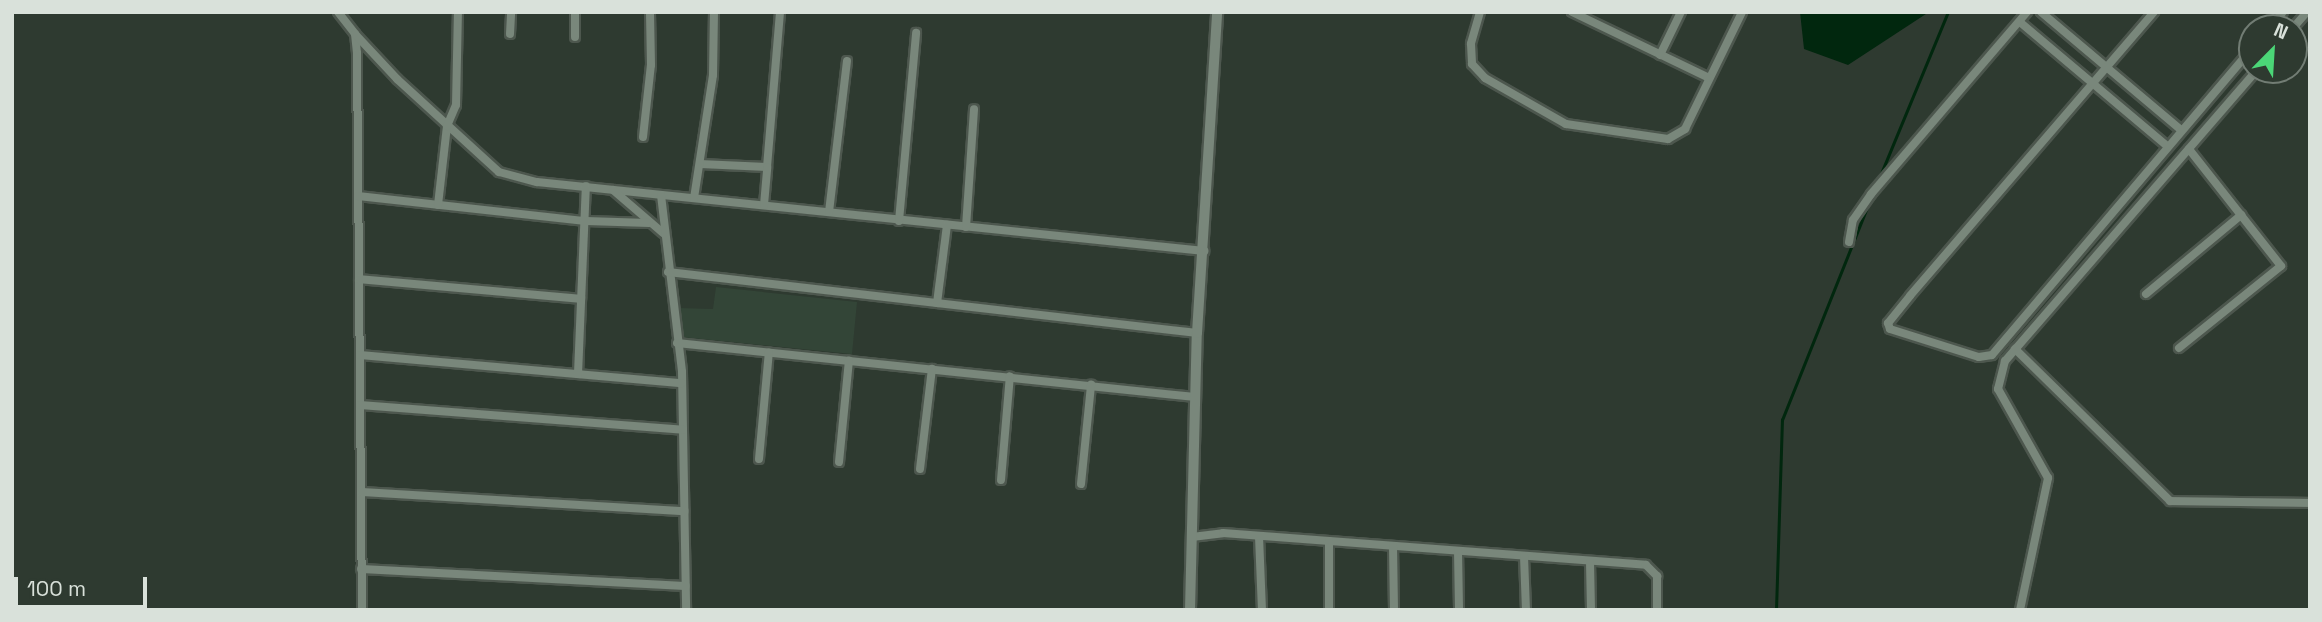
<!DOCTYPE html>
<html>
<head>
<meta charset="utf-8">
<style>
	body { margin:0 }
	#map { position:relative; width:2322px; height:622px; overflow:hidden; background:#2e3a30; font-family:"Space Grotesk",sans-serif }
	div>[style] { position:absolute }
	.built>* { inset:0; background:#334537 }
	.water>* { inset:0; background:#01270e }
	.stream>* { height:2.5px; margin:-1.25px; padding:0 1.25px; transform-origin:1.25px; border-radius:1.25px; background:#01270e }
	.roads { filter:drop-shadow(2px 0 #4d574e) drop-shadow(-2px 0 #4d574e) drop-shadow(0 2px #4d574e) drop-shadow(0 -2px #4d574e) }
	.minor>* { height:8px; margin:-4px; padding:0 4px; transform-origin:4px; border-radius:4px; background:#79877b }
	.tertiary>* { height:10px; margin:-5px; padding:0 5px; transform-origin:5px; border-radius:5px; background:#79877b }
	span { translate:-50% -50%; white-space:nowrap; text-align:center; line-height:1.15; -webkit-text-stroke:5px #2e3a30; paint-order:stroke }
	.frame { position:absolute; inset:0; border:14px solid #d9e1da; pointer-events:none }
	.north { position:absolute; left:2238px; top:14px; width:70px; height:70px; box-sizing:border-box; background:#2e3a30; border:2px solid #727d74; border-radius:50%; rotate:24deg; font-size:19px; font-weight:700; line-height:28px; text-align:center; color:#d9e1da }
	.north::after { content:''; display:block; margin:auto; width:24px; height:32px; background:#4bd677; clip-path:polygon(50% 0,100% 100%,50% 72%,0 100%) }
	.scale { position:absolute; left:14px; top:577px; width:133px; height:32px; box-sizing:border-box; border:4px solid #d9e1da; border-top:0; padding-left:9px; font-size:21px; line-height:24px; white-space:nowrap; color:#d9e1da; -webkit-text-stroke:5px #2e3a30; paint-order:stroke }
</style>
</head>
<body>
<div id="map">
	<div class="built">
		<i style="clip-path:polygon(716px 287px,857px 302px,852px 354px,682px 337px,678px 308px,713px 309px)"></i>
	</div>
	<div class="water">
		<i style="clip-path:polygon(1800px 12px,1929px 12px,1848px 65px,1804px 49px)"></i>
	</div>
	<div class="stream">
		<i style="left:1880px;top:176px;width:178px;rotate:-67.5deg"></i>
		<i style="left:1776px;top:610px;width:190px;rotate:-88.2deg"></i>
		<i style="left:1782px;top:420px;width:228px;rotate:-68.2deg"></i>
	</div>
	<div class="roads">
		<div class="minor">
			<i style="left:338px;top:12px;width:28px;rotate:52deg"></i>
			<i style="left:355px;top:34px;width:19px;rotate:84deg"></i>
			<i style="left:357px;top:53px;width:557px;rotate:89.49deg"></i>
			<i style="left:1480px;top:12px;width:33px;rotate:106deg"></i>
			<i style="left:1471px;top:44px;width:20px;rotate:87deg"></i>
			<i style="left:1472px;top:64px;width:19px;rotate:47deg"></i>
			<i style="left:1485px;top:78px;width:93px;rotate:29.6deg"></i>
			<i style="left:1566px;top:124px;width:103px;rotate:8.4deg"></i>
			<i style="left:1668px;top:139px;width:20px;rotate:-30deg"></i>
			<i style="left:1685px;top:129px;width:130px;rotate:-64deg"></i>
			<i style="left:1572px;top:12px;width:152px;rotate:25.7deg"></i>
			<i style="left:2041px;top:12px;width:182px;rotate:40.1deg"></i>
			<i style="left:2154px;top:12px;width:374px;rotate:130.7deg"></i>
			<i style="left:1910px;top:296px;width:35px;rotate:129deg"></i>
			<i style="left:1888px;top:323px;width:6px;rotate:72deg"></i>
			<i style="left:1890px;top:329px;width:93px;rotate:17.5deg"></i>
			<i style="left:1979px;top:357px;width:13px;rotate:-9deg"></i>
			<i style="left:1992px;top:355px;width:402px;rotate:-49.7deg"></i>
			<i style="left:2021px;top:23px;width:191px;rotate:40.1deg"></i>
			<i style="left:2269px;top:28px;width:21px;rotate:-49deg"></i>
			<i style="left:2293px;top:28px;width:21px;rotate:-49deg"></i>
			<i style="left:355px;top:34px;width:62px;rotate:47deg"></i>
			<i style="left:397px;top:79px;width:138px;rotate:42.4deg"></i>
			<i style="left:499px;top:172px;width:39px;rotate:15deg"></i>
			<i style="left:537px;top:182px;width:671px;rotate:5.91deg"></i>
			<i style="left:510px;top:34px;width:22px;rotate:-87deg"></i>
			<i style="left:575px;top:37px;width:25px;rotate:-90deg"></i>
			<i style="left:1660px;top:55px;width:48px;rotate:-64deg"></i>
			<i style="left:643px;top:137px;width:72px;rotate:-83.7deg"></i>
			<i style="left:651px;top:65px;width:53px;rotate:-91.1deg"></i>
			<i style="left:700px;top:164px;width:67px;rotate:2.6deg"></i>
			<i style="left:767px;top:167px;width:156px;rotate:-85.2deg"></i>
			<i style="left:613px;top:190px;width:66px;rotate:40.7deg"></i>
			<i style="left:661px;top:195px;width:178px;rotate:83.2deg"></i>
			<i style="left:682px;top:372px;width:238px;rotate:89deg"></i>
			<i style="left:358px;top:196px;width:229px;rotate:6.3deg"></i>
			<i style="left:586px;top:221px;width:63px;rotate:1.8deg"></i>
			<i style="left:694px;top:198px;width:124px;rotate:-81.2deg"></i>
			<i style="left:713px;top:75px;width:63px;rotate:-89.1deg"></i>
			<i style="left:438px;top:205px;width:80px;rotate:-83.5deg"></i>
			<i style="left:447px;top:126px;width:23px;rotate:-67deg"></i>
			<i style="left:456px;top:105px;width:93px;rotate:-88.8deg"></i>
			<i style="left:764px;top:205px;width:38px;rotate:-85deg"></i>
			<i style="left:829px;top:212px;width:152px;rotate:-83.2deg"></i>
			<i style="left:899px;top:221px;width:189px;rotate:-84.8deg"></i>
			<i style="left:966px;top:227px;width:118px;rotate:-86.1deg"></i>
			<i style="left:1849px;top:242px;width:22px;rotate:-80deg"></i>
			<i style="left:1853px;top:220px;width:32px;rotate:-55deg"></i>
			<i style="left:1871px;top:194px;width:240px;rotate:-49.4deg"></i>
			<i style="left:668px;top:272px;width:533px;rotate:6.58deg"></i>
			<i style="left:359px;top:279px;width:223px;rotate:5.1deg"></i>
			<i style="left:2146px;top:294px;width:124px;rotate:-39.7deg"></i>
			<i style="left:937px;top:303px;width:79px;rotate:-82.7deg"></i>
			<i style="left:677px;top:343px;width:521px;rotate:5.95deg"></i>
			<i style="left:2179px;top:348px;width:131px;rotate:-38.8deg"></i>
			<i style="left:2281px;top:266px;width:149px;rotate:-128.2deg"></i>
			<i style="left:2015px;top:349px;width:217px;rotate:44.4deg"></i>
			<i style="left:2170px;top:501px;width:140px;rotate:0.8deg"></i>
			<i style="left:360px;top:355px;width:323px;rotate:5deg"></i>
			<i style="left:578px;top:374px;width:188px;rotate:-87.6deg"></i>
			<i style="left:360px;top:405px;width:324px;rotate:4.4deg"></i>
			<i style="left:759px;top:459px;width:107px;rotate:-84.7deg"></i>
			<i style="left:839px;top:462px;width:102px;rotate:-84.4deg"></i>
			<i style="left:920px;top:469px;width:101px;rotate:-83.2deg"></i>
			<i style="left:1001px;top:480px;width:104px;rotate:-85.1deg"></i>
			<i style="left:1081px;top:484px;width:100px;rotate:-84.2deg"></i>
			<i style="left:362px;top:492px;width:323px;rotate:3.4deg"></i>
			<i style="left:1259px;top:536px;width:74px;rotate:87.7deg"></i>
			<i style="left:1192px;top:537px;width:31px;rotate:-7deg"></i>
			<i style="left:1223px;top:533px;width:424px;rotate:4.3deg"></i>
			<i style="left:1646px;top:565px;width:16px;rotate:45deg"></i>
			<i style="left:1657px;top:576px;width:34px;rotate:90deg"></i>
			<i style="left:1329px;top:541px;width:69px;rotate:90deg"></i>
			<i style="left:1393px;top:546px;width:64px;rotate:89.1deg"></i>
			<i style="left:1458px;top:551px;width:59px;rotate:89deg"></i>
			<i style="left:1524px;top:556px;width:54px;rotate:87.9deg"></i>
			<i style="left:1590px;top:562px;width:48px;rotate:88.8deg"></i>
			<i style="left:361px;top:569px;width:325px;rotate:3deg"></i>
			<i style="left:2020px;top:610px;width:135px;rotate:-78deg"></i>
			<i style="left:2048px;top:478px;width:102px;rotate:-119.3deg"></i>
			<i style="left:1998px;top:389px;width:29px;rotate:-76deg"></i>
			<i style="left:2005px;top:361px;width:385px;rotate:-49.1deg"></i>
		</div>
		<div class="tertiary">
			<i style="left:1190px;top:610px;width:277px;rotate:-88.6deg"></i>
			<i style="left:1197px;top:333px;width:322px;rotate:-86.4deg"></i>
		</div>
	</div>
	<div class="frame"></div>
	<div class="north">N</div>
	<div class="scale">100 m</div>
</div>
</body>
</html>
